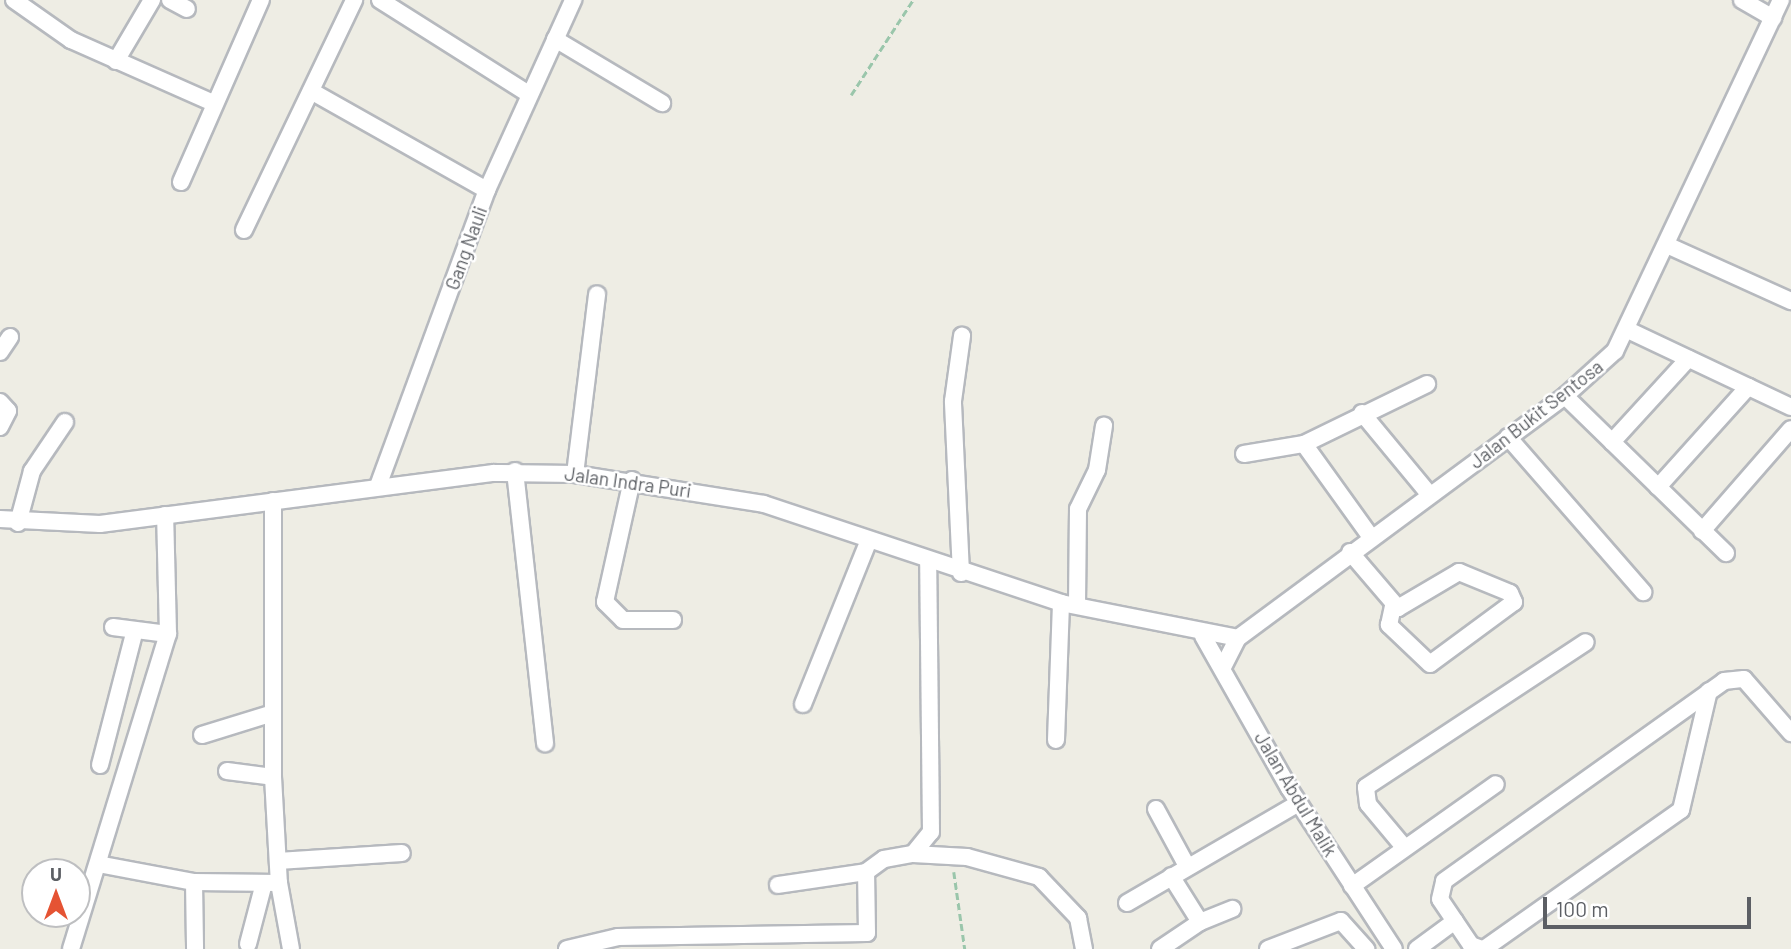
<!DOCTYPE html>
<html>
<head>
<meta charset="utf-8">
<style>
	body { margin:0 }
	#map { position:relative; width:1791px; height:949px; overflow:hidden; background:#eeede4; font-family:Barlow,sans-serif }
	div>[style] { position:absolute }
	.path>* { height:2.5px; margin-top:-1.25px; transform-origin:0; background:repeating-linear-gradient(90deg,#9ac6ab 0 7px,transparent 0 10.5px) }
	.roads { filter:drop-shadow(2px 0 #b6b9be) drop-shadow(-2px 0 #b6b9be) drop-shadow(0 2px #b6b9be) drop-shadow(0 -2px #b6b9be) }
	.minor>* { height:16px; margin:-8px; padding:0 8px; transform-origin:8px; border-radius:8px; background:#fff }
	span { translate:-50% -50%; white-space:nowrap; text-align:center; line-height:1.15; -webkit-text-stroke:5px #fff; paint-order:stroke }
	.street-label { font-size:19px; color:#5c5f64 }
	.north { position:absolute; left:21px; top:858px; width:70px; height:70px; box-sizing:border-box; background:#fff; border:2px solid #bebfc1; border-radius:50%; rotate:0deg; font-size:19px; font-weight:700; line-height:28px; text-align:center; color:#5c5f64 }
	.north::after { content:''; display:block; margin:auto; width:24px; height:32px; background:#e55333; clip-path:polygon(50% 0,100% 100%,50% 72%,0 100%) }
	.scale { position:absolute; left:1543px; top:897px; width:208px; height:32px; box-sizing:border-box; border:4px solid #5c5f64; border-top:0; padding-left:9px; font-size:21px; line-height:24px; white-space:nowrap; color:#5c5f64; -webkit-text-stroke:5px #fff; paint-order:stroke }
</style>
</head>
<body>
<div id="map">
	<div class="path">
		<i style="left:851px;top:95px;width:113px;rotate:-56.9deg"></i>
		<i style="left:954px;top:872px;width:78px;rotate:81.9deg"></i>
	</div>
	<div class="roads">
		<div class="minor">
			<i style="left:14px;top:0;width:70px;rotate:35.1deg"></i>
			<i style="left:71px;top:40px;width:155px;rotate:23.9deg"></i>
			<i style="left:170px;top:0;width:19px;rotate:28deg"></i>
			<i style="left:380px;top:0;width:174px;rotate:32.3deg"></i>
			<i style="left:1742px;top:0;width:36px;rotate:30deg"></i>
			<i style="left:555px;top:39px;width:125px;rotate:30.9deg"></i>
			<i style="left:116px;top:61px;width:71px;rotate:-59.5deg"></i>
			<i style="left:311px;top:91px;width:202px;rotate:29.4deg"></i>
			<i style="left:181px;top:182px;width:199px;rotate:-66.3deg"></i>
			<i style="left:244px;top:230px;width:255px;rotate:-64.4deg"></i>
			<i style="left:1669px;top:246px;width:134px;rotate:24.3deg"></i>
			<i style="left:1630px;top:331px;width:178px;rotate:25.3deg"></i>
			<i style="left:0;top:352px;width:18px;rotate:-56deg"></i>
			<i style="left:1565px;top:396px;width:225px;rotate:44.3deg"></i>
			<i style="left:0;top:402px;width:12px;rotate:48deg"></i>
			<i style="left:8px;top:411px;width:18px;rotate:117deg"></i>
			<i style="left:1362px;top:413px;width:105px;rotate:50.4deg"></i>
			<i style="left:1508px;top:437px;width:206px;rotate:48.9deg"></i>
			<i style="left:1612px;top:442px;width:113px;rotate:-47.5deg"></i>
			<i style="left:1304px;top:444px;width:113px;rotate:54.3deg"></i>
			<i style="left:1244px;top:454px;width:61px;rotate:-9.5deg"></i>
			<i style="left:1304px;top:444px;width:137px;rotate:-26deg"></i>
			<i style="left:515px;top:471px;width:274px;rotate:83.7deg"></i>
			<i style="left:575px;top:474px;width:181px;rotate:-83deg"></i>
			<i style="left:632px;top:480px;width:125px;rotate:102.5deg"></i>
			<i style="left:605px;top:602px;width:25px;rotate:45deg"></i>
			<i style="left:623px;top:620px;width:50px"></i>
			<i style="left:378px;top:486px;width:315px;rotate:-69.8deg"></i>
			<i style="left:487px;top:190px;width:209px;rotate:-65.6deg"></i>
			<i style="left:1658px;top:487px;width:135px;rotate:-48deg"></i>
			<i style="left:273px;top:501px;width:276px;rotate:90deg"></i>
			<i style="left:273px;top:777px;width:106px;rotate:86.8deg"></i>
			<i style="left:279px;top:883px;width:67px;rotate:79.7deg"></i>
			<i style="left:0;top:519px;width:100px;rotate:2.9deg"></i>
			<i style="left:100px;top:524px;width:397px;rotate:-7.4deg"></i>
			<i style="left:494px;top:473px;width:81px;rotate:0.7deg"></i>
			<i style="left:575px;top:474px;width:191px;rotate:9deg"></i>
			<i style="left:764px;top:504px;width:313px;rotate:18.4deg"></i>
			<i style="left:1061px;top:603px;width:180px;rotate:11.2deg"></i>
			<i style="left:18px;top:523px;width:54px;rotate:-74.9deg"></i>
			<i style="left:32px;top:471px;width:59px;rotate:-56deg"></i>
			<i style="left:1702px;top:531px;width:135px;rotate:-48.9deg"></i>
			<i style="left:1350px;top:552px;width:74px;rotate:49.4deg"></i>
			<i style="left:1398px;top:608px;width:71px;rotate:-30.5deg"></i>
			<i style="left:1459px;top:572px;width:55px;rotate:22.4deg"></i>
			<i style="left:1510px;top:593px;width:10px;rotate:66deg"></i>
			<i style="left:1514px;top:602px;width:104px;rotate:143.6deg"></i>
			<i style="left:1430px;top:664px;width:57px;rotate:-136.4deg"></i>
			<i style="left:1389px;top:625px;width:19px;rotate:-78deg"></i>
			<i style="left:961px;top:573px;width:172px;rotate:-92.7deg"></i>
			<i style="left:953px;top:401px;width:66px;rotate:-82.1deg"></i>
			<i style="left:1077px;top:605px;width:96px;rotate:-89.4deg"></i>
			<i style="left:1078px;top:509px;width:43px;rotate:-64deg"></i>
			<i style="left:1097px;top:470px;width:45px;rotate:-81deg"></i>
			<i style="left:113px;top:627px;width:55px;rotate:7.3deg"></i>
			<i style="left:1203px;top:636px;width:175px;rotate:60.5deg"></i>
			<i style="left:1289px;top:788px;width:192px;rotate:56.9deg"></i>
			<i style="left:1223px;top:667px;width:33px;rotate:-63deg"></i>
			<i style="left:1238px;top:638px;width:407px;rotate:-36.5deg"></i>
			<i style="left:1565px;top:396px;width:67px;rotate:-42deg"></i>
			<i style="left:1615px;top:351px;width:388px;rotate:-64.7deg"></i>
			<i style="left:803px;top:704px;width:175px;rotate:-68.1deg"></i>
			<i style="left:202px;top:735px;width:74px;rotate:-17.2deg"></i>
			<i style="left:1056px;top:740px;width:137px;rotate:-87.9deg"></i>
			<i style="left:100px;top:765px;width:139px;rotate:-75.5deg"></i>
			<i style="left:227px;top:771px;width:46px;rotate:7.4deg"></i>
			<i style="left:1156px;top:809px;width:65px;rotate:61.5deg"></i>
			<i style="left:1404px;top:847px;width:56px;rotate:-129.9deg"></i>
			<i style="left:1368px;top:804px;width:17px;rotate:-97deg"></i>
			<i style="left:1366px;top:787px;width:263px;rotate:-33.4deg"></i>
			<i style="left:913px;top:854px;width:54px;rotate:3.2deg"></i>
			<i style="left:967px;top:857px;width:75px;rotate:15.5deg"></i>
			<i style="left:1039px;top:877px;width:57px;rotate:46.4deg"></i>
			<i style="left:1078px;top:918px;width:32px;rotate:79deg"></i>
			<i style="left:278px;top:861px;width:124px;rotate:-3.7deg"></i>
			<i style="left:98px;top:864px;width:98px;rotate:10.6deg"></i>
			<i style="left:194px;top:882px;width:85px;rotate:0.7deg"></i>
			<i style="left:194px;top:882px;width:67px;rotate:89.1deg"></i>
			<i style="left:778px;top:885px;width:89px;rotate:-8.4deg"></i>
			<i style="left:1352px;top:886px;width:176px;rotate:-35.3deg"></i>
			<i style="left:1127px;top:903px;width:199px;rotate:-30.2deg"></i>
			<i style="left:1200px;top:922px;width:35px;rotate:-22deg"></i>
			<i style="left:248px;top:944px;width:59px;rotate:-75.3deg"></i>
			<i style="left:71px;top:949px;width:330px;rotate:-72.9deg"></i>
			<i style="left:168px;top:634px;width:119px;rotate:-91.4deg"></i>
			<i style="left:567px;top:949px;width:52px;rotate:-13.2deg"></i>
			<i style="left:618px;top:937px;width:249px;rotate:-0.9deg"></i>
			<i style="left:867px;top:933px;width:61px;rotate:-90.9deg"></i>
			<i style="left:866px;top:872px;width:22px;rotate:-36deg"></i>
			<i style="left:884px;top:859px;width:29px;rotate:-10deg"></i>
			<i style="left:913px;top:854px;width:28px;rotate:-51deg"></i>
			<i style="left:931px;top:832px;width:270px;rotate:-90.6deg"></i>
			<i style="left:1160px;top:949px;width:48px;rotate:-34deg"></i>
			<i style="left:1200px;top:922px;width:54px;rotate:-122.2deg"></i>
			<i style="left:1268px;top:949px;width:78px;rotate:-21deg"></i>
			<i style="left:1341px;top:921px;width:38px;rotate:48deg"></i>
			<i style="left:1417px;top:949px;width:47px;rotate:-36.4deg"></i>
			<i style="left:1482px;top:949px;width:12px;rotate:-160deg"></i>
			<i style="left:1471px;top:945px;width:55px;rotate:-124deg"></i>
			<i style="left:1440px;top:899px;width:18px;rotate:-77deg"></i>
			<i style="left:1444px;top:881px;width:344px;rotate:-35.5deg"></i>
			<i style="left:1724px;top:681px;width:20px;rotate:-6deg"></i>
			<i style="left:1744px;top:679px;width:72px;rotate:49deg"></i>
			<i style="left:1484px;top:949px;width:241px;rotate:-35.2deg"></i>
			<i style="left:1681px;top:810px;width:122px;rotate:-76.8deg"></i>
		</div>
	</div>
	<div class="street-label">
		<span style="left:466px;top:248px;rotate:-70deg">Gang Nauli</span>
		<span style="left:1536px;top:414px;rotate:-38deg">Jalan Bukit Sentosa</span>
		<span style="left:628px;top:482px;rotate:8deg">Jalan Indra Puri</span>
		<span style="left:1296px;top:794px;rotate:59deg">Jalan Abdul Malik</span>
	</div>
	<div class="north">U</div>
	<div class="scale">100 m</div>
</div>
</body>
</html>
